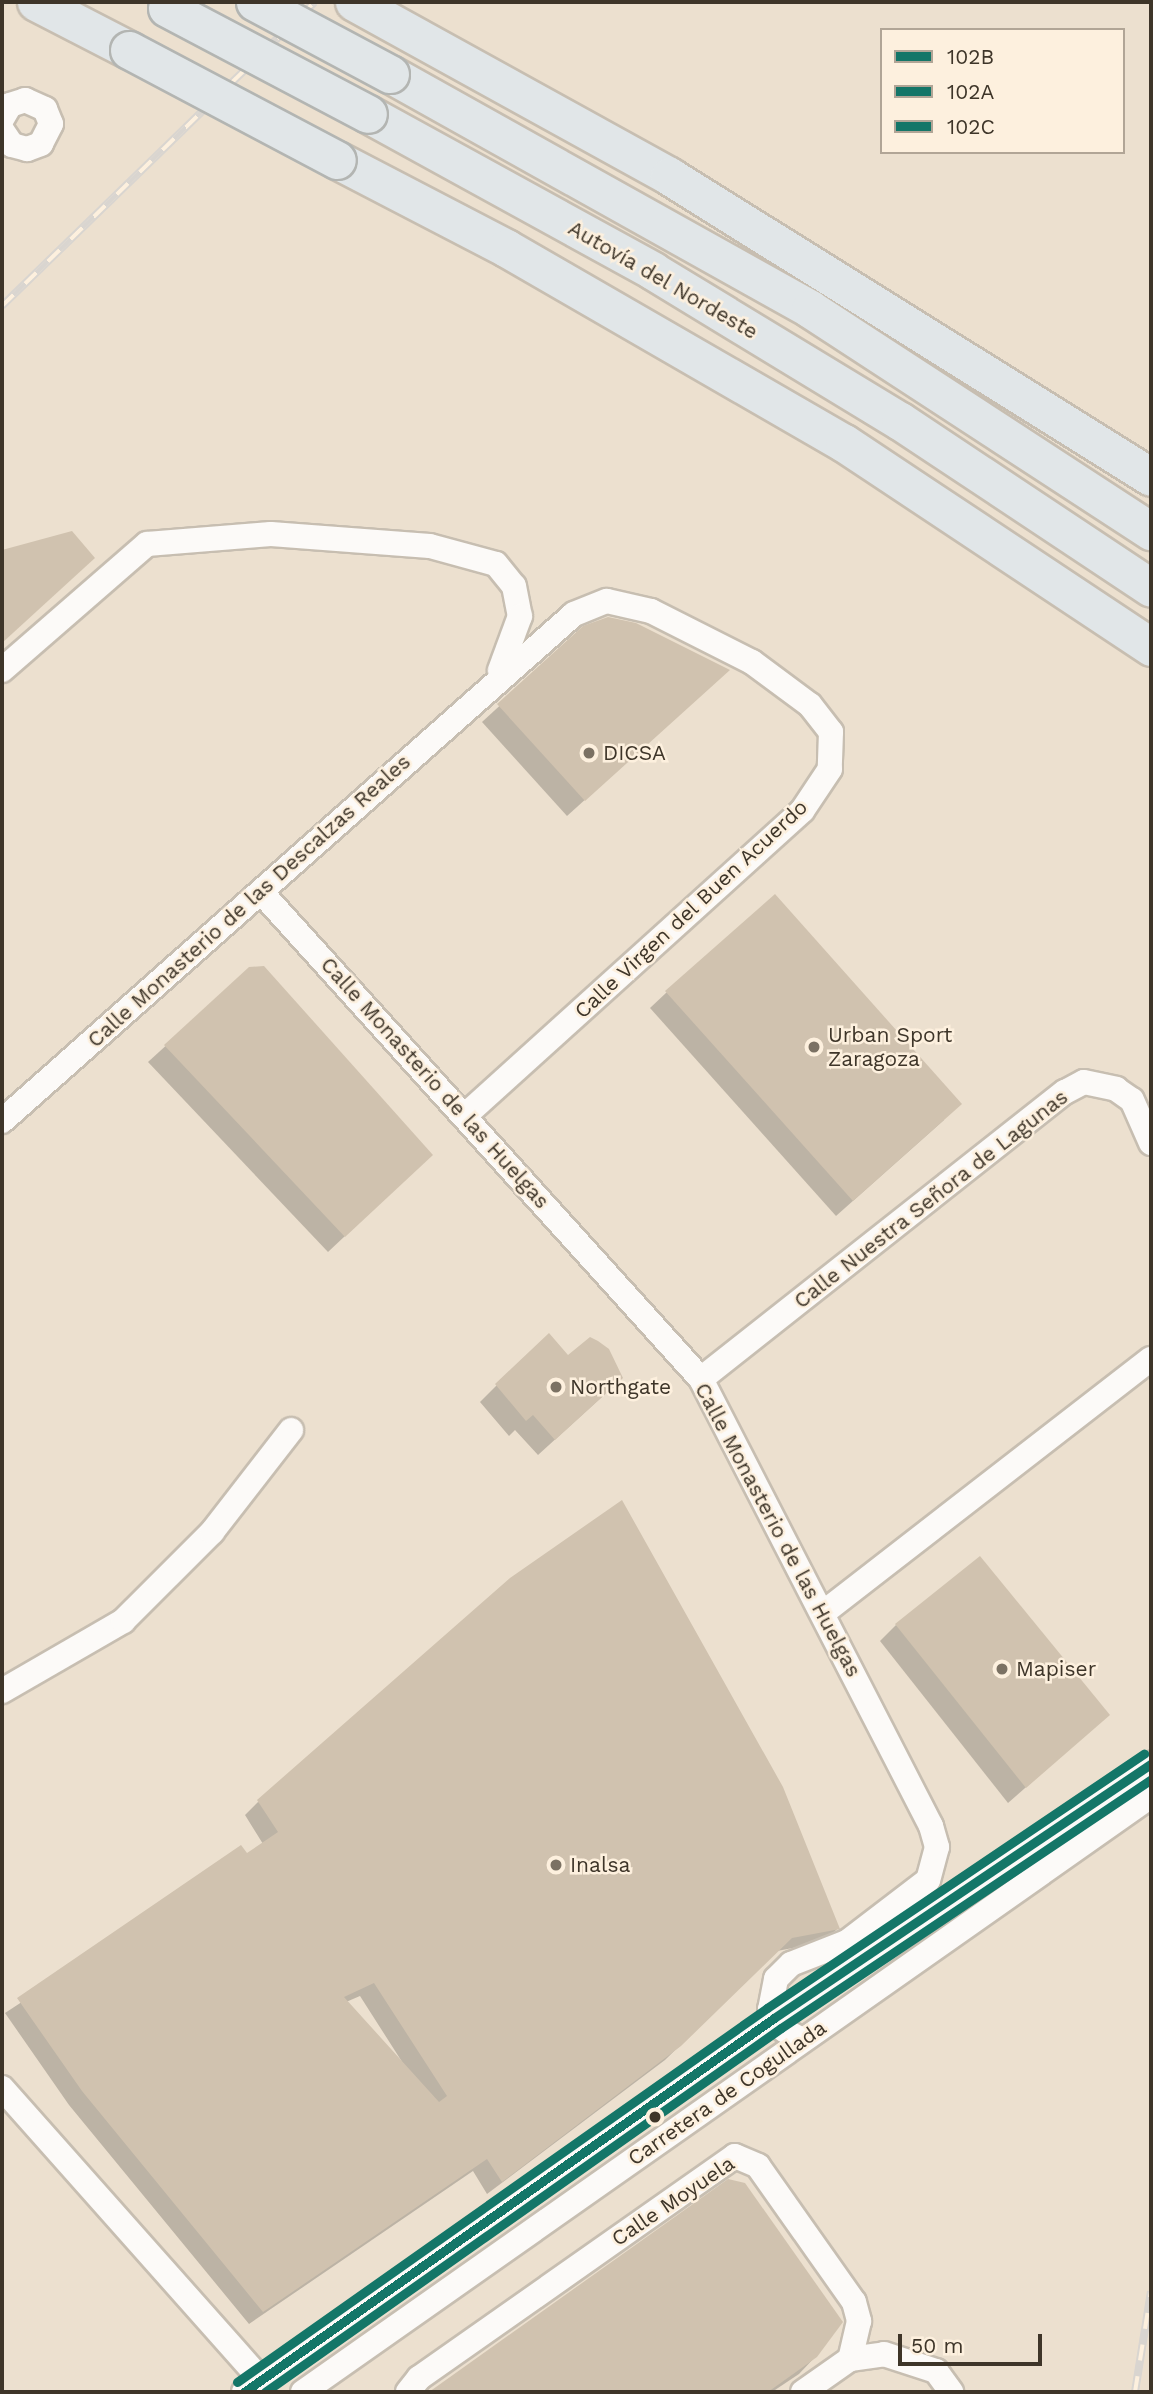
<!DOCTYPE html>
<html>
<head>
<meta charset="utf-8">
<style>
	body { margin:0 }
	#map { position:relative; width:1153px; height:2394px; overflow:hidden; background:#ece0cf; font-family:"Work Sans",sans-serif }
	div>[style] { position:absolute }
	.shadow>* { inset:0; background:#0003 }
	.building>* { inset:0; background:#d0c2af }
	.roads { filter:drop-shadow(2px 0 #c7beb1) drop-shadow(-2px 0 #c7beb1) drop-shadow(0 2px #c7beb1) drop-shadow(0 -2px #c7beb1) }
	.minor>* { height:24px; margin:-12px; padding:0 12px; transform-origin:12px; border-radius:12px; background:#fcfaf8 }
	.highway>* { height:37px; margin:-18.5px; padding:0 18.5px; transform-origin:18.5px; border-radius:18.5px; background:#e1e6e8 }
	.rail>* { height:8px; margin-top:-4px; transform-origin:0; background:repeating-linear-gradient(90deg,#fdf0de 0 16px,#d9d5d0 0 32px); box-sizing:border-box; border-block:2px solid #d9d5d0 }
	.bridges { filter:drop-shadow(2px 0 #b3b5b2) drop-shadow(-2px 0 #b3b5b2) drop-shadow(0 2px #b3b5b2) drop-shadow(0 -2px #b3b5b2) }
	.highway-bridge>* { height:37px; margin:-18.5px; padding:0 18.5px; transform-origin:18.5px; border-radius:18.5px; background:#e1e6e8 }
	.bus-1>* { height:9px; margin:-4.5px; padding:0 4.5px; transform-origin:4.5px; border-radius:4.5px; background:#147668 }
	.bus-2>* { height:9px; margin:-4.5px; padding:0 4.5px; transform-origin:4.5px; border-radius:4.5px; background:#147668 }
	.bus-3>* { height:9px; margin:-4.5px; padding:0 4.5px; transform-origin:4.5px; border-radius:4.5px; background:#147668 }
	.dots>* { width:19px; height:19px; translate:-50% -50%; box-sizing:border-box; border:4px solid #fdf0de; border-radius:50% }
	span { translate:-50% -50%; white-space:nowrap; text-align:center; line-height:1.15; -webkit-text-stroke:5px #fdf0de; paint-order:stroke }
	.street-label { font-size:21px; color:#3e3529 }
	.poi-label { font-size:21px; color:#3e3529 }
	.left { translate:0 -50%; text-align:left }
	.frame { position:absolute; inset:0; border:4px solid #3e3529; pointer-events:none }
	.legend { position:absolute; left:880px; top:28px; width:245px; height:126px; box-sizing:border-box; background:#fdf0de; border:2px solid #b1a596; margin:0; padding:9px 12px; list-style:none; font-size:21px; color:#3e3529 }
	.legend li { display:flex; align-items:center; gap:14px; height:35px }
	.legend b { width:35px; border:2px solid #b1a596 }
	.scale { position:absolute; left:898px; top:2334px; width:144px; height:32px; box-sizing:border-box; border:4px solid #3e3529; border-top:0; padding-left:9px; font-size:21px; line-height:24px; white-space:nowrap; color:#3e3529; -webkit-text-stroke:5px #fdf0de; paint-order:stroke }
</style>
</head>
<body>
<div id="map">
	<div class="shadow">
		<i style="clip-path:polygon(584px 628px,711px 686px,567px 816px,482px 722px)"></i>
		<i style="clip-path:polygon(250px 969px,414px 1171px,328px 1252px,148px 1062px)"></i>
		<i style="clip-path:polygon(667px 992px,944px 1120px,836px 1216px,650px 1008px)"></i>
		<i style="clip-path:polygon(497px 1385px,604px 1395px,538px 1455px,515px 1430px,509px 1436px,480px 1402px)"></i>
		<i style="clip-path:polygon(896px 1625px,1108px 1715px,1008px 1803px,880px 1641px)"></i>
		<i style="clip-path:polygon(evenodd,258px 1802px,838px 1928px,824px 1942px,777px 1951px,665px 2060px,487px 2194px,473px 2171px,249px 2324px,69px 2105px,5px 2013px,263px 1844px,245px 1815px,258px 1802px,360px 1996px,406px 2068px,346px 2002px,360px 1996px)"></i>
		<i style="clip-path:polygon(728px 2181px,816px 2356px,799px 2374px,772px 2392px,433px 2392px)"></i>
	</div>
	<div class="building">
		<i style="clip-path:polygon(72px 531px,95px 558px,2px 643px,2px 550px)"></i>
		<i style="clip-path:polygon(608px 617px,636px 623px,730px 670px,585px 801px,497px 704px,583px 626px)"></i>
		<i style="clip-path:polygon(775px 894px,962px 1104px,853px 1201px,665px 991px)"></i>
		<i style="clip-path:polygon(264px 966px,433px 1155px,345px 1237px,164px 1045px,249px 967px)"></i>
		<i style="clip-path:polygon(549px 1333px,568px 1355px,590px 1337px,598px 1341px,609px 1349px,623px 1378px,555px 1440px,533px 1415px,526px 1421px,495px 1384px)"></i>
		<i style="clip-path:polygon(evenodd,622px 1500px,783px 1787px,840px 1929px,792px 1938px,681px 2046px,502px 2182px,487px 2159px,263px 2312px,82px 2091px,17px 1998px,241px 1845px,247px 1853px,278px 1832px,257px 1800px,510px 1578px,622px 1500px,374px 1983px,447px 2096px,439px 2102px,344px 1997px,374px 1983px)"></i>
		<i style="clip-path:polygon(980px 1556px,1110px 1715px,1026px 1788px,895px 1624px)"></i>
		<i style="clip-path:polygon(728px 2179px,745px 2183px,843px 2322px,817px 2357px,768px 2392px,429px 2392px)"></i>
	</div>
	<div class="roads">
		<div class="minor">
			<i style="left:2px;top:119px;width:16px;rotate:-60deg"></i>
			<i style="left:10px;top:105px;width:16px;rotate:-18deg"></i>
			<i style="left:25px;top:100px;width:22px;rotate:24deg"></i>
			<i style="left:45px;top:109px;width:16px;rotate:68deg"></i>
			<i style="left:51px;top:124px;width:22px;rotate:117deg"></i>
			<i style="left:41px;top:144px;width:15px;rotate:160deg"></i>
			<i style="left:27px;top:149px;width:16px;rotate:-165deg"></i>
			<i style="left:12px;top:145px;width:18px;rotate:-124deg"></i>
			<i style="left:2px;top:670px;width:192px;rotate:-41deg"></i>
			<i style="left:147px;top:544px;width:124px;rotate:-4.6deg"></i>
			<i style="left:271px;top:534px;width:159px;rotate:4.3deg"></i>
			<i style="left:430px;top:546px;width:68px;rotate:15.3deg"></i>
			<i style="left:496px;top:564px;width:28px;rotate:51deg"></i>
			<i style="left:514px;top:586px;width:31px;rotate:79deg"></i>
			<i style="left:520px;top:616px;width:58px;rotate:110.3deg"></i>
			<i style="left:261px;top:892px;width:656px;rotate:47.9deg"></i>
			<i style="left:701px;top:1379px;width:503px;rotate:62.77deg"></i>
			<i style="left:931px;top:1826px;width:22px;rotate:74deg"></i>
			<i style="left:937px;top:1847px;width:34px;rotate:105deg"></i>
			<i style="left:928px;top:1880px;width:102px;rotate:142.6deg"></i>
			<i style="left:847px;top:1942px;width:60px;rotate:158.6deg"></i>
			<i style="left:791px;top:1964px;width:21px;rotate:135deg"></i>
			<i style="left:776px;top:1979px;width:31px;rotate:101deg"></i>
			<i style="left:770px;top:2009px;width:25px;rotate:56deg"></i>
			<i style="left:784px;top:2030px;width:21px;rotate:29deg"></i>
			<i style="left:2px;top:1121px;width:764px;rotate:-41.55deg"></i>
			<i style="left:574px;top:614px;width:35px;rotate:-22deg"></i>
			<i style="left:607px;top:601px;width:45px;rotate:12.8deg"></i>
			<i style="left:651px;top:611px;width:113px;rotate:26.8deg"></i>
			<i style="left:752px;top:662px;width:72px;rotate:36.6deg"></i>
			<i style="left:810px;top:705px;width:34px;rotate:52deg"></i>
			<i style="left:831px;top:732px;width:37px;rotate:92deg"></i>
			<i style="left:830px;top:769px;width:50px;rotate:123.7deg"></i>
			<i style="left:802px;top:811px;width:453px;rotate:137.9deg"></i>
			<i style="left:701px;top:1379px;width:464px;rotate:-38.3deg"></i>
			<i style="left:1065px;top:1092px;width:21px;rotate:-28deg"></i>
			<i style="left:1084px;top:1082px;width:33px;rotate:12deg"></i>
			<i style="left:1116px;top:1089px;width:19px;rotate:35deg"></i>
			<i style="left:1132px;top:1100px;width:47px;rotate:66.2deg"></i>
			<i style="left:823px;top:1613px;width:415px;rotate:-37.8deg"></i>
			<i style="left:2px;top:1691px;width:140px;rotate:-30deg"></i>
			<i style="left:123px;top:1621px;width:126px;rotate:-45deg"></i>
			<i style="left:212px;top:1532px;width:129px;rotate:-52.2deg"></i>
			<i style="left:2px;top:2088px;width:390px;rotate:48.4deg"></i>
			<i style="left:244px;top:2392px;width:649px;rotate:-35.21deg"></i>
			<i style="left:774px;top:2018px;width:455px;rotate:-34deg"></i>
			<i style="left:303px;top:2392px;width:1036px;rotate:-35.1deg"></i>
			<i style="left:408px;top:2392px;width:18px;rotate:-52deg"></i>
			<i style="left:419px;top:2378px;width:386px;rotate:-35.1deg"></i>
			<i style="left:735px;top:2156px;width:25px;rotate:23deg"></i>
			<i style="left:758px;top:2166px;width:166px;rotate:54.8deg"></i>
			<i style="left:854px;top:2302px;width:20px;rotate:75deg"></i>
			<i style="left:859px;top:2321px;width:39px;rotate:103deg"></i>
			<i style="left:803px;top:2392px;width:57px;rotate:-35.1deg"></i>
			<i style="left:850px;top:2359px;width:34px;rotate:-8deg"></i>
			<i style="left:884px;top:2354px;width:55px;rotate:18.1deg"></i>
			<i style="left:936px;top:2371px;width:26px;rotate:54deg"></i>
		</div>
		<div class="highway">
			<i style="left:36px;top:2px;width:105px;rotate:27.3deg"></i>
			<i style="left:354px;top:2px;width:360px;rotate:28.9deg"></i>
			<i style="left:669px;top:176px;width:568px;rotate:31.98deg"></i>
			<i style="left:390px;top:74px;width:481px;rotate:29.2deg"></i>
			<i style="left:810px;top:309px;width:407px;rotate:33.1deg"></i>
			<i style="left:368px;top:114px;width:325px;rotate:28.8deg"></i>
			<i style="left:653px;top:271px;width:289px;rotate:31.3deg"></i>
			<i style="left:900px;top:421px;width:301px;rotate:33.6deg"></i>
			<i style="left:337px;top:160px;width:191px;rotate:27.5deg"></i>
			<i style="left:506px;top:248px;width:390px;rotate:30deg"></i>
			<i style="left:844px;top:443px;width:369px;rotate:33.6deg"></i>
		</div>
	</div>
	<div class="rail">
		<i style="left:2px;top:306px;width:436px;rotate:-44.2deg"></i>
		<i style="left:1135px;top:2392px;width:102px;rotate:-81deg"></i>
	</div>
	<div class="bridges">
		<div class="highway-bridge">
			<i style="left:255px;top:2px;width:153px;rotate:28.1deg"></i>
			<i style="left:167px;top:8px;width:227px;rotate:27.8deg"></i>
			<i style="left:129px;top:50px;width:235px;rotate:27.9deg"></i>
		</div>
	</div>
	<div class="bus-1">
		<i style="left:244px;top:2392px;width:649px;rotate:-35.21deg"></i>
		<i style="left:774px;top:2018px;width:455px;rotate:-34deg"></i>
	</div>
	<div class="bus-2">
		<i style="left:265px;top:2392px;width:631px;rotate:-35.2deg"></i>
		<i style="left:781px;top:2028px;width:446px;rotate:-33.9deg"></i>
	</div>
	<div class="bus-3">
		<i style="left:237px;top:2382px;width:649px;rotate:-35.21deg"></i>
		<i style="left:767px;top:2008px;width:455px;rotate:-34deg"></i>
	</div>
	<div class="dots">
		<i style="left:589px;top:753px;background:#7b7163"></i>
		<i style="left:814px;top:1047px;background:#7b7163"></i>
		<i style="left:556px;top:1387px;background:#7b7163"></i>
		<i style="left:1002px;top:1669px;background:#7b7163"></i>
		<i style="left:556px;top:1865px;background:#7b7163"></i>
		<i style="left:655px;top:2117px;background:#3e3529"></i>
	</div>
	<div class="street-label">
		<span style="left:663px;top:280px;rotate:30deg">Autovía del Nordeste</span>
		<span style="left:249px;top:901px;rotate:-42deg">Calle Monasterio de las Descalzas Reales</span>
		<span style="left:691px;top:909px;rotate:-43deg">Calle Virgen del Buen Acuerdo</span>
		<span style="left:435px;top:1083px;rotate:48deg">Calle Monasterio de las Huelgas</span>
		<span style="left:931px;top:1199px;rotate:-38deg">Calle Nuestra Señora de Lagunas</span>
		<span style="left:778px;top:1530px;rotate:62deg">Calle Monasterio de las Huelgas</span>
		<span style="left:727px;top:2093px;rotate:-35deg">Carretera de Cogullada</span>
		<span style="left:673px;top:2201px;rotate:-34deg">Calle Moyuela</span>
	</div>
	<div class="poi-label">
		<span class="left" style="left:603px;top:753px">DICSA</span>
		<span class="left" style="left:828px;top:1047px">Urban Sport<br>Zaragoza</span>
		<span class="left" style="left:570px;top:1387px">Northgate</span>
		<span class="left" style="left:1016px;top:1669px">Mapiser</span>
		<span class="left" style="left:570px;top:1865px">Inalsa</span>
	</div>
	<div class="frame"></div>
	<ul class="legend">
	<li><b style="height:9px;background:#147668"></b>102B</li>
	<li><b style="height:9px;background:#147668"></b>102A</li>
	<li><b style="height:9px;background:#147668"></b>102C</li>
	</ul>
	<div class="scale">50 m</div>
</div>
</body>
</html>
